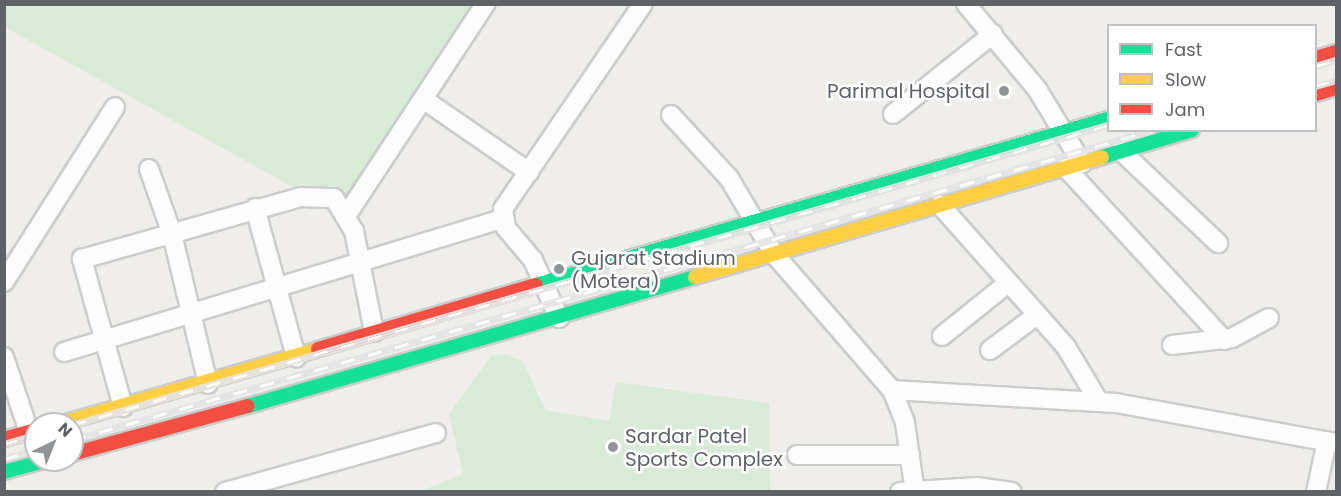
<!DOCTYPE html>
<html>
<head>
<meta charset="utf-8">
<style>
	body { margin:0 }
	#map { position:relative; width:1341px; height:496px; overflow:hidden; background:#efeeea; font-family:Poppins,sans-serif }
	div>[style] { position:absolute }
	.green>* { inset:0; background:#d8ebd6 }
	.roads { filter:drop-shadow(2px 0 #cbcccc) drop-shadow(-2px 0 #cbcccc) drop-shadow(0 2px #cbcccc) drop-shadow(0 -2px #cbcccc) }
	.street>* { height:18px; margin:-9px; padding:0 9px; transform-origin:9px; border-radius:9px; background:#fdfcfc }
	.fast>* { height:14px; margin:-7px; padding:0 7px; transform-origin:7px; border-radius:7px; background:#16e098 }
	.slow>* { height:14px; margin:-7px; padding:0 7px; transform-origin:7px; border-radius:7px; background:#ffcf43 }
	.jam>* { height:14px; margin:-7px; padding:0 7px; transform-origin:7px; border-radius:7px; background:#f24e42 }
	.rail>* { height:7px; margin-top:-3.5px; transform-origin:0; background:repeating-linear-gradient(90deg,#fff 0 14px,#e4e4e4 0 28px); box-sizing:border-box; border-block:2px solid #e4e4e4 }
	.dots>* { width:16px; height:16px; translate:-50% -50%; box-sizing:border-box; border:3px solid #fff; border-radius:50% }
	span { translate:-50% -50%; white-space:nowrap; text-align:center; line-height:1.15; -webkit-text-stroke:5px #fff; paint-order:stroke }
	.poi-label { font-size:20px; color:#5f6368 }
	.right { translate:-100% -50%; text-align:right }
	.left { translate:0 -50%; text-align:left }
	.frame { position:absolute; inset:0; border:6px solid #5f6368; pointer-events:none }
	.legend { position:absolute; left:1107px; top:24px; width:210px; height:108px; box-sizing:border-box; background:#fff; border:2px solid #bfc1c3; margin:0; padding:8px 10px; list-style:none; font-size:18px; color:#5f6368 }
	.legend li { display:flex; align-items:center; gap:12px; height:30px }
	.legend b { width:30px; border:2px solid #bfc1c3 }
	.north { position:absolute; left:24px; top:412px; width:60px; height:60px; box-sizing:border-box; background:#fff; border:2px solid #bfc1c3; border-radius:50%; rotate:43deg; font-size:16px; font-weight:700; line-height:24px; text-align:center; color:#5f6368 }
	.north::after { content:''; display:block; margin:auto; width:21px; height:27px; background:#919496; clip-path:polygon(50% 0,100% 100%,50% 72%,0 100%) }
</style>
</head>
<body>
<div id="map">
	<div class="green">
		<i style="clip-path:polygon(5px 4px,488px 5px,359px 209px,302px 192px,5px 27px)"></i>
		<i style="clip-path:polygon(504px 354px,523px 361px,545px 410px,609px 421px,616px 382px,769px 403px,770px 491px,421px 491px,463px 474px,449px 414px,491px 356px)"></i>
	</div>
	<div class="roads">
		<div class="street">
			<i style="left:966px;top:4px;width:111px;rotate:50.1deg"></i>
			<i style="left:1037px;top:89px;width:87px;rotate:58.7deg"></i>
			<i style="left:423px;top:99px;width:129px;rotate:34.6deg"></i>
			<i style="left:893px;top:114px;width:128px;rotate:-38.7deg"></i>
			<i style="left:671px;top:115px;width:86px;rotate:47.4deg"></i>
			<i style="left:729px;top:178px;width:88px;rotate:59.4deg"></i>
			<i style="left:774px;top:254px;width:180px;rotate:49.1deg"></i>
			<i style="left:892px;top:390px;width:224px;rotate:3.3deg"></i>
			<i style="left:1116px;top:403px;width:224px;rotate:10.3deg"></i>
			<i style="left:1121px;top:151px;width:134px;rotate:43.5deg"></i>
			<i style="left:1066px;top:168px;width:234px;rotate:47.4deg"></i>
			<i style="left:149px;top:169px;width:69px;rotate:70.5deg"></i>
			<i style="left:172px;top:234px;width:154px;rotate:76.5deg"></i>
			<i style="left:940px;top:205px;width:190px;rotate:48.4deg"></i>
			<i style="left:1066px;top:347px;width:64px;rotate:59deg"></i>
			<i style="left:255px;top:208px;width:155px;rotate:74.6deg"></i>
			<i style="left:346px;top:216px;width:254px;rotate:-56.7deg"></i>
			<i style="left:4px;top:282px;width:207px;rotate:-57.6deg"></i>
			<i style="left:559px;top:318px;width:64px;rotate:-114.1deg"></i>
			<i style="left:533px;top:260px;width:42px;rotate:-130.2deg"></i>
			<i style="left:506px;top:228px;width:19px;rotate:-99deg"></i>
			<i style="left:503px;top:209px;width:248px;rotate:-55.7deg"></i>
			<i style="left:942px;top:336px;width:85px;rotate:-38.8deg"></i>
			<i style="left:1172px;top:345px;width:60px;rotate:-6.7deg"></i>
			<i style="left:1232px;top:338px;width:42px;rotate:-28.4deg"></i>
			<i style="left:990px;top:350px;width:59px;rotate:-36.7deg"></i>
			<i style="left:64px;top:352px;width:458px;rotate:-16.9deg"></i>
			<i style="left:4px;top:357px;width:79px;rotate:71.6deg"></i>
			<i style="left:892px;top:390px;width:35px;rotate:68deg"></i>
			<i style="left:905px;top:423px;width:70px;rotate:81.8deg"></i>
			<i style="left:123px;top:407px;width:154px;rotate:-105.5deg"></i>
			<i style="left:82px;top:259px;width:228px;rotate:-15.8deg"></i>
			<i style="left:301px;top:197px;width:33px;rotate:2deg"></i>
			<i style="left:334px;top:198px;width:39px;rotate:59deg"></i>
			<i style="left:354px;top:231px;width:103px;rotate:78.8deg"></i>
			<i style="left:797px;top:455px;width:113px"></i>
			<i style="left:225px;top:492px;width:219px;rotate:-15.6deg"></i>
			<i style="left:900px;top:492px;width:77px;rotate:-3.7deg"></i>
			<i style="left:977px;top:487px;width:35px;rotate:8deg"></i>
			<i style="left:1316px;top:492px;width:52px;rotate:-77.8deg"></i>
		</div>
		<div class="fast">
			<i style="left:1102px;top:157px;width:94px;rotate:-16.7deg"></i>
			<i style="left:536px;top:285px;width:596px;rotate:-16.18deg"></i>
			<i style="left:248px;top:406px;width:465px;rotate:-16.1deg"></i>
			<i style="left:4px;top:472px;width:46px;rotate:-15.3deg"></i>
		</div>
		<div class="slow">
			<i style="left:695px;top:277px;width:424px;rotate:-16.4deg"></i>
			<i style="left:59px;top:424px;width:270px;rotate:-16.1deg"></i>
		</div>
		<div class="jam">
			<i style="left:1316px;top:58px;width:21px;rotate:-17deg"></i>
			<i style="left:1316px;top:94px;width:21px;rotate:-17deg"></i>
			<i style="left:318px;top:349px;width:227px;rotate:-16.4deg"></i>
			<i style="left:4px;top:439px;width:33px;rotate:-16deg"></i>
			<i style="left:72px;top:454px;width:182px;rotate:-15.3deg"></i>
		</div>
	</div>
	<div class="rail">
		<i style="left:1316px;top:66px;width:21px;rotate:-17deg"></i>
		<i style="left:1316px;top:86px;width:21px;rotate:-17deg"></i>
		<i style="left:72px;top:425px;width:1079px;rotate:-16.15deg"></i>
		<i style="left:72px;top:440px;width:1126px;rotate:-15.99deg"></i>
		<i style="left:4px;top:444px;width:33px;rotate:-16deg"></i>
		<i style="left:4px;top:459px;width:33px;rotate:-16deg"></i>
	</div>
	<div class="dots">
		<i style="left:1004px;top:91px;background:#919496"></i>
		<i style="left:559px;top:269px;background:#919496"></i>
		<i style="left:613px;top:447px;background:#919496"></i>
	</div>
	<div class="poi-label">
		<span class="right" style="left:990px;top:91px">Parimal Hospital</span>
		<span class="left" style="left:571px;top:270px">Gujarat Stadium<br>(Motera)</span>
		<span class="left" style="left:625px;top:448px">Sardar Patel<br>Sports Complex</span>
	</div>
	<div class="frame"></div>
	<ul class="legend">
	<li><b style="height:8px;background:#16e098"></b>Fast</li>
	<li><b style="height:8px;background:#ffcf43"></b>Slow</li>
	<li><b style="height:8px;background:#f24e42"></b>Jam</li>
	</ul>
	<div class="north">N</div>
</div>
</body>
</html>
